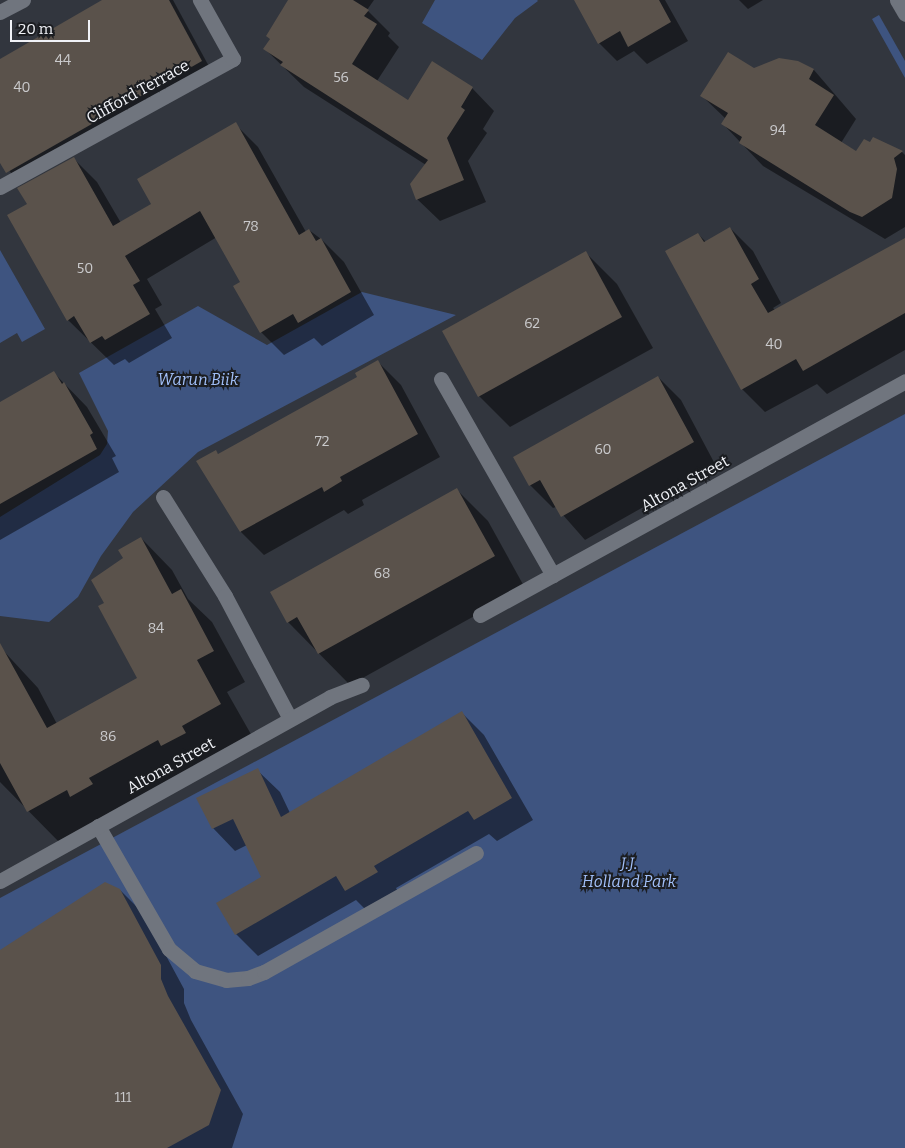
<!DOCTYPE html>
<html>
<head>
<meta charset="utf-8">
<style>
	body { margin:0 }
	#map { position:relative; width:905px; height:1148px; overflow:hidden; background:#32363e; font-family:Bitter,serif }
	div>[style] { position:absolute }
	.green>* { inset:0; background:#3e5480 }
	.shadow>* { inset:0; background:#0007 }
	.building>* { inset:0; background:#5a524b }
	.minor>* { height:15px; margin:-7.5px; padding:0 7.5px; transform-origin:7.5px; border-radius:7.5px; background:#70757e }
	span { translate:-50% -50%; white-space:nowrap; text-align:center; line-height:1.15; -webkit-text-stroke:4px #1b1d21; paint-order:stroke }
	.number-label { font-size:14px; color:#cacacc }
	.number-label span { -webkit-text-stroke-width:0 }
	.street-label { font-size:16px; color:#f0f2f7 }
	.park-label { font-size:16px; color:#a1bff8; font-style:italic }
	.scale { position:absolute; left:10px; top:20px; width:80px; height:22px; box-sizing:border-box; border:2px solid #f0f2f7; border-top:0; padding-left:6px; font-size:15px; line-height:18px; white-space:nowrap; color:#f0f2f7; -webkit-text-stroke:4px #1b1d21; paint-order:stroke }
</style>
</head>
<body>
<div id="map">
	<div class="green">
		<i style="clip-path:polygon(435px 0,537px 0,538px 1px,515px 18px,482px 60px,422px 23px)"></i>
		<i style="clip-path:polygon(879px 15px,905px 61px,905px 78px,872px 19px)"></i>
		<i style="clip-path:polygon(0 250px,45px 329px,22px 342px,17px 333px,0 343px)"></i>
		<i style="clip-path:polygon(362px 292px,456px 315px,198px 452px,133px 512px,101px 556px,78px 597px,49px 622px,0 616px,0 517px,100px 455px,107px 444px,108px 431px,79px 373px,198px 306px,267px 345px)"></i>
		<i style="clip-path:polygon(905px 414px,905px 1148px,0 1148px,0 898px)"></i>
	</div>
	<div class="shadow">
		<i style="clip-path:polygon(106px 0,173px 0,212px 72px,19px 183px,0 159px,0 60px)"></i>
		<i style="clip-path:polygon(290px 0,374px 0,367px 10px,390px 33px,388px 36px,399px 47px,377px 81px,408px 101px,472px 88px,494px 111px,483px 129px,487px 133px,468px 161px,486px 202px,440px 221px,417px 199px,426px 165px,304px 87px,265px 49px)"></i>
		<i style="clip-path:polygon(576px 0,665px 0,688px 41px,647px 64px,634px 51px,617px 61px,599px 43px)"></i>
		<i style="clip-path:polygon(739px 0,763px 0,748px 9px)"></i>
		<i style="clip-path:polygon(798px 62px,814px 70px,856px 119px,841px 143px,857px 152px,902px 152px,905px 155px,905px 227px,885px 239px,763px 166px,723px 124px,726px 119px,702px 96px,753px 69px)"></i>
		<i style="clip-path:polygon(235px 124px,258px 147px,306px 232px,309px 230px,321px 239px,344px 262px,374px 315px,322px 346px,314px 338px,284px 355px,261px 332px,242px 282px,217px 237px,147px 279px,162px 305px,155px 309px,172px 338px,129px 363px,125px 359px,114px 365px,68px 320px,28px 204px,74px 159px,97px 182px,121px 223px,152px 204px)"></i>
		<i style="clip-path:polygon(730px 228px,753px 251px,781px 303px,773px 308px,775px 310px,905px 239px,905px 350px,827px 394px,817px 384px,765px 412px,742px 389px,698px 234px,706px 242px)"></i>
		<i style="clip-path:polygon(586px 253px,617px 284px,653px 348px,510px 427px,479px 396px)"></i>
		<i style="clip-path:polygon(378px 362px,401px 385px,440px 457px,362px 500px,364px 505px,348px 514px,344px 510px,264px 555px,241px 532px,198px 462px,216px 452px,219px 455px,359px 378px)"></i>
		<i style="clip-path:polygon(54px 373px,87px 407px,116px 456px,112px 458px,119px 472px,0 540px,0 403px)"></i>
		<i style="clip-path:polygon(658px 377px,681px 400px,716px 466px,585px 540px,556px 507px,553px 508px,530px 485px)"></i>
		<i style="clip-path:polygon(457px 490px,488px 521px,525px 588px,350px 685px,288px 622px)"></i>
		<i style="clip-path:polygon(141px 538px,172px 570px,188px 599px,212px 622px,245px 682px,227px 692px,252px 736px,59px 842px,0 782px,0 647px,38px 688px,57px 724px,139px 678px,105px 604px,124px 559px)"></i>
		<i style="clip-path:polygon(462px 713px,484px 735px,533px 820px,497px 841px,489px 834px,396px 888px,400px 895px,369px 913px,356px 900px,258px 956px,236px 934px,262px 878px,247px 845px,235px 851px,213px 828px,257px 770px,280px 792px,290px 813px)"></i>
		<i style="clip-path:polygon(120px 890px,143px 913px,184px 989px,184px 1003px,191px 1020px,243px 1114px,232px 1148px,0 1148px,0 951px)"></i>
	</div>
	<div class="building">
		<i style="clip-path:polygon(102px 0,169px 0,202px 61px,6px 173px,0 163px,0 59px)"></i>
		<i style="clip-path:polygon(288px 0,353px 0,369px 10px,364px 16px,377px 24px,352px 64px,408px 100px,432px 61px,473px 87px,461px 107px,465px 110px,447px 138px,464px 180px,416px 200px,410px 184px,428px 160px,280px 65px,283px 62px,263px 49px,270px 39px,266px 36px)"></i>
		<i style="clip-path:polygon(574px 0,659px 0,671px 22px,628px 47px,620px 31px,598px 44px)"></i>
		<i style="clip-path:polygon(728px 52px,754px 68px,779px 58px,798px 61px,814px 69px,809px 79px,834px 95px,815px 125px,856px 151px,864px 139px,870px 142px,873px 137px,903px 151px,894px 158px,897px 169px,892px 198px,862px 217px,850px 212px,739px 143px,742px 137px,721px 124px,728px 113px,700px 96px)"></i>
		<i style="clip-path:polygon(236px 122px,299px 235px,309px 229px,316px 241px,321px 238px,351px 292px,298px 323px,293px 314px,260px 333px,233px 286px,240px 282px,200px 211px,125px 256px,140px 281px,133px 285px,150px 314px,105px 340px,102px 336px,90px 343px,74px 316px,67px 321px,7px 215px,27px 204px,17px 188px,74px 157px,113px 226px,151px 204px,137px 179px)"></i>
		<i style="clip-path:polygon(730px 227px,759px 279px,751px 284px,768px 313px,905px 238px,905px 313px,803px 371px,796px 359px,741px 390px,665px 251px,698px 233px,704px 242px)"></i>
		<i style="clip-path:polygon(586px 251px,622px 317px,478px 397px,442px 331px)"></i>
		<i style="clip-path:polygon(378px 360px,418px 434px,340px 477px,342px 481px,324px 492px,322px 487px,240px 532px,196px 461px,216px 450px,218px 454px,357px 377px,355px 373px)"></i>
		<i style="clip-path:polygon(54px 371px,62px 384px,64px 382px,93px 433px,90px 435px,97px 449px,0 504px,0 402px)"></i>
		<i style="clip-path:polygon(658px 376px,694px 442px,561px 517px,540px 480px,529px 486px,513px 457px)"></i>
		<i style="clip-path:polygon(457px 488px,495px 556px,318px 654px,297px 617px,287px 623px,270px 592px)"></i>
		<i style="clip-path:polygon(141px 537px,172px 594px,181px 589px,214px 651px,197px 660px,221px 704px,182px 726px,186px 733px,161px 746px,158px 740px,89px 778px,93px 784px,70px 797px,67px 790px,27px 812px,0 763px,0 643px,47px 728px,137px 678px,98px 606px,104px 603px,91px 580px,123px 558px,118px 550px)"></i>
		<i style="clip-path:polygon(462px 711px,512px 798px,474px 820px,468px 811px,374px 866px,378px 872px,345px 891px,336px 876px,235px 935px,216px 903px,261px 877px,233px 819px,212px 829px,196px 798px,258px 768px,281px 817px)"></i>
		<i style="clip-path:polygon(105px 882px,120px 889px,161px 965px,161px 979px,168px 996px,221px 1090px,209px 1125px,167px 1148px,0 1148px,0 950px)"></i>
	</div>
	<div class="minor">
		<i style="left:897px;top:0;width:16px;rotate:60deg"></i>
		<i style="left:0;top:12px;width:26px;rotate:-28deg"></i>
		<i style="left:0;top:187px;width:266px;rotate:-28.8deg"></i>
		<i style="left:233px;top:59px;width:68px;rotate:-119.2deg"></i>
		<i style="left:441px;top:379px;width:226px;rotate:60.3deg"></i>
		<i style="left:163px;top:497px;width:117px;rotate:57.9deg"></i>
		<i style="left:225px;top:596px;width:139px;rotate:62.1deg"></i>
		<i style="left:480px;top:615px;width:485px;rotate:-28.8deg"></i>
		<i style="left:98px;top:826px;width:142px;rotate:60deg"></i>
		<i style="left:169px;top:949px;width:34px;rotate:40deg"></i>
		<i style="left:195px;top:971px;width:32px;rotate:16deg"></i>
		<i style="left:226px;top:980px;width:22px;rotate:-5deg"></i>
		<i style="left:248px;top:978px;width:17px;rotate:-21deg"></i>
		<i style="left:264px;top:972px;width:243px;rotate:-29.3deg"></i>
		<i style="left:0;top:881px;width:378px;rotate:-29.1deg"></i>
		<i style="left:330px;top:697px;width:34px;rotate:-21deg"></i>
	</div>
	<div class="number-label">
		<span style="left:63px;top:61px">44</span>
		<span style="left:341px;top:78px">56</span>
		<span style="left:22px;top:88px">40</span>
		<span style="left:778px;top:131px">94</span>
		<span style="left:251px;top:227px">78</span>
		<span style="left:85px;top:269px">50</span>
		<span style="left:532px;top:324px">62</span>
		<span style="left:774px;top:345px">40</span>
		<span style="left:322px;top:442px">72</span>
		<span style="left:603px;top:450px">60</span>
		<span style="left:382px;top:574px">68</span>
		<span style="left:156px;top:629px">84</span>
		<span style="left:108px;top:737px">86</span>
		<span style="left:123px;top:1098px">111</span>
	</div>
	<div class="street-label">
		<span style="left:138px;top:92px;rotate:-29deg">Clifford Terrace</span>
		<span style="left:685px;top:484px;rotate:-29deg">Altona Street</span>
		<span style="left:171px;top:766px;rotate:-29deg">Altona Street</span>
	</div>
	<div class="park-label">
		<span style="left:198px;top:380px">Warun Biik</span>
		<span style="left:629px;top:873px">J.J.<br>Holland Park</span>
	</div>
	<div class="scale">20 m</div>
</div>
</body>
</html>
